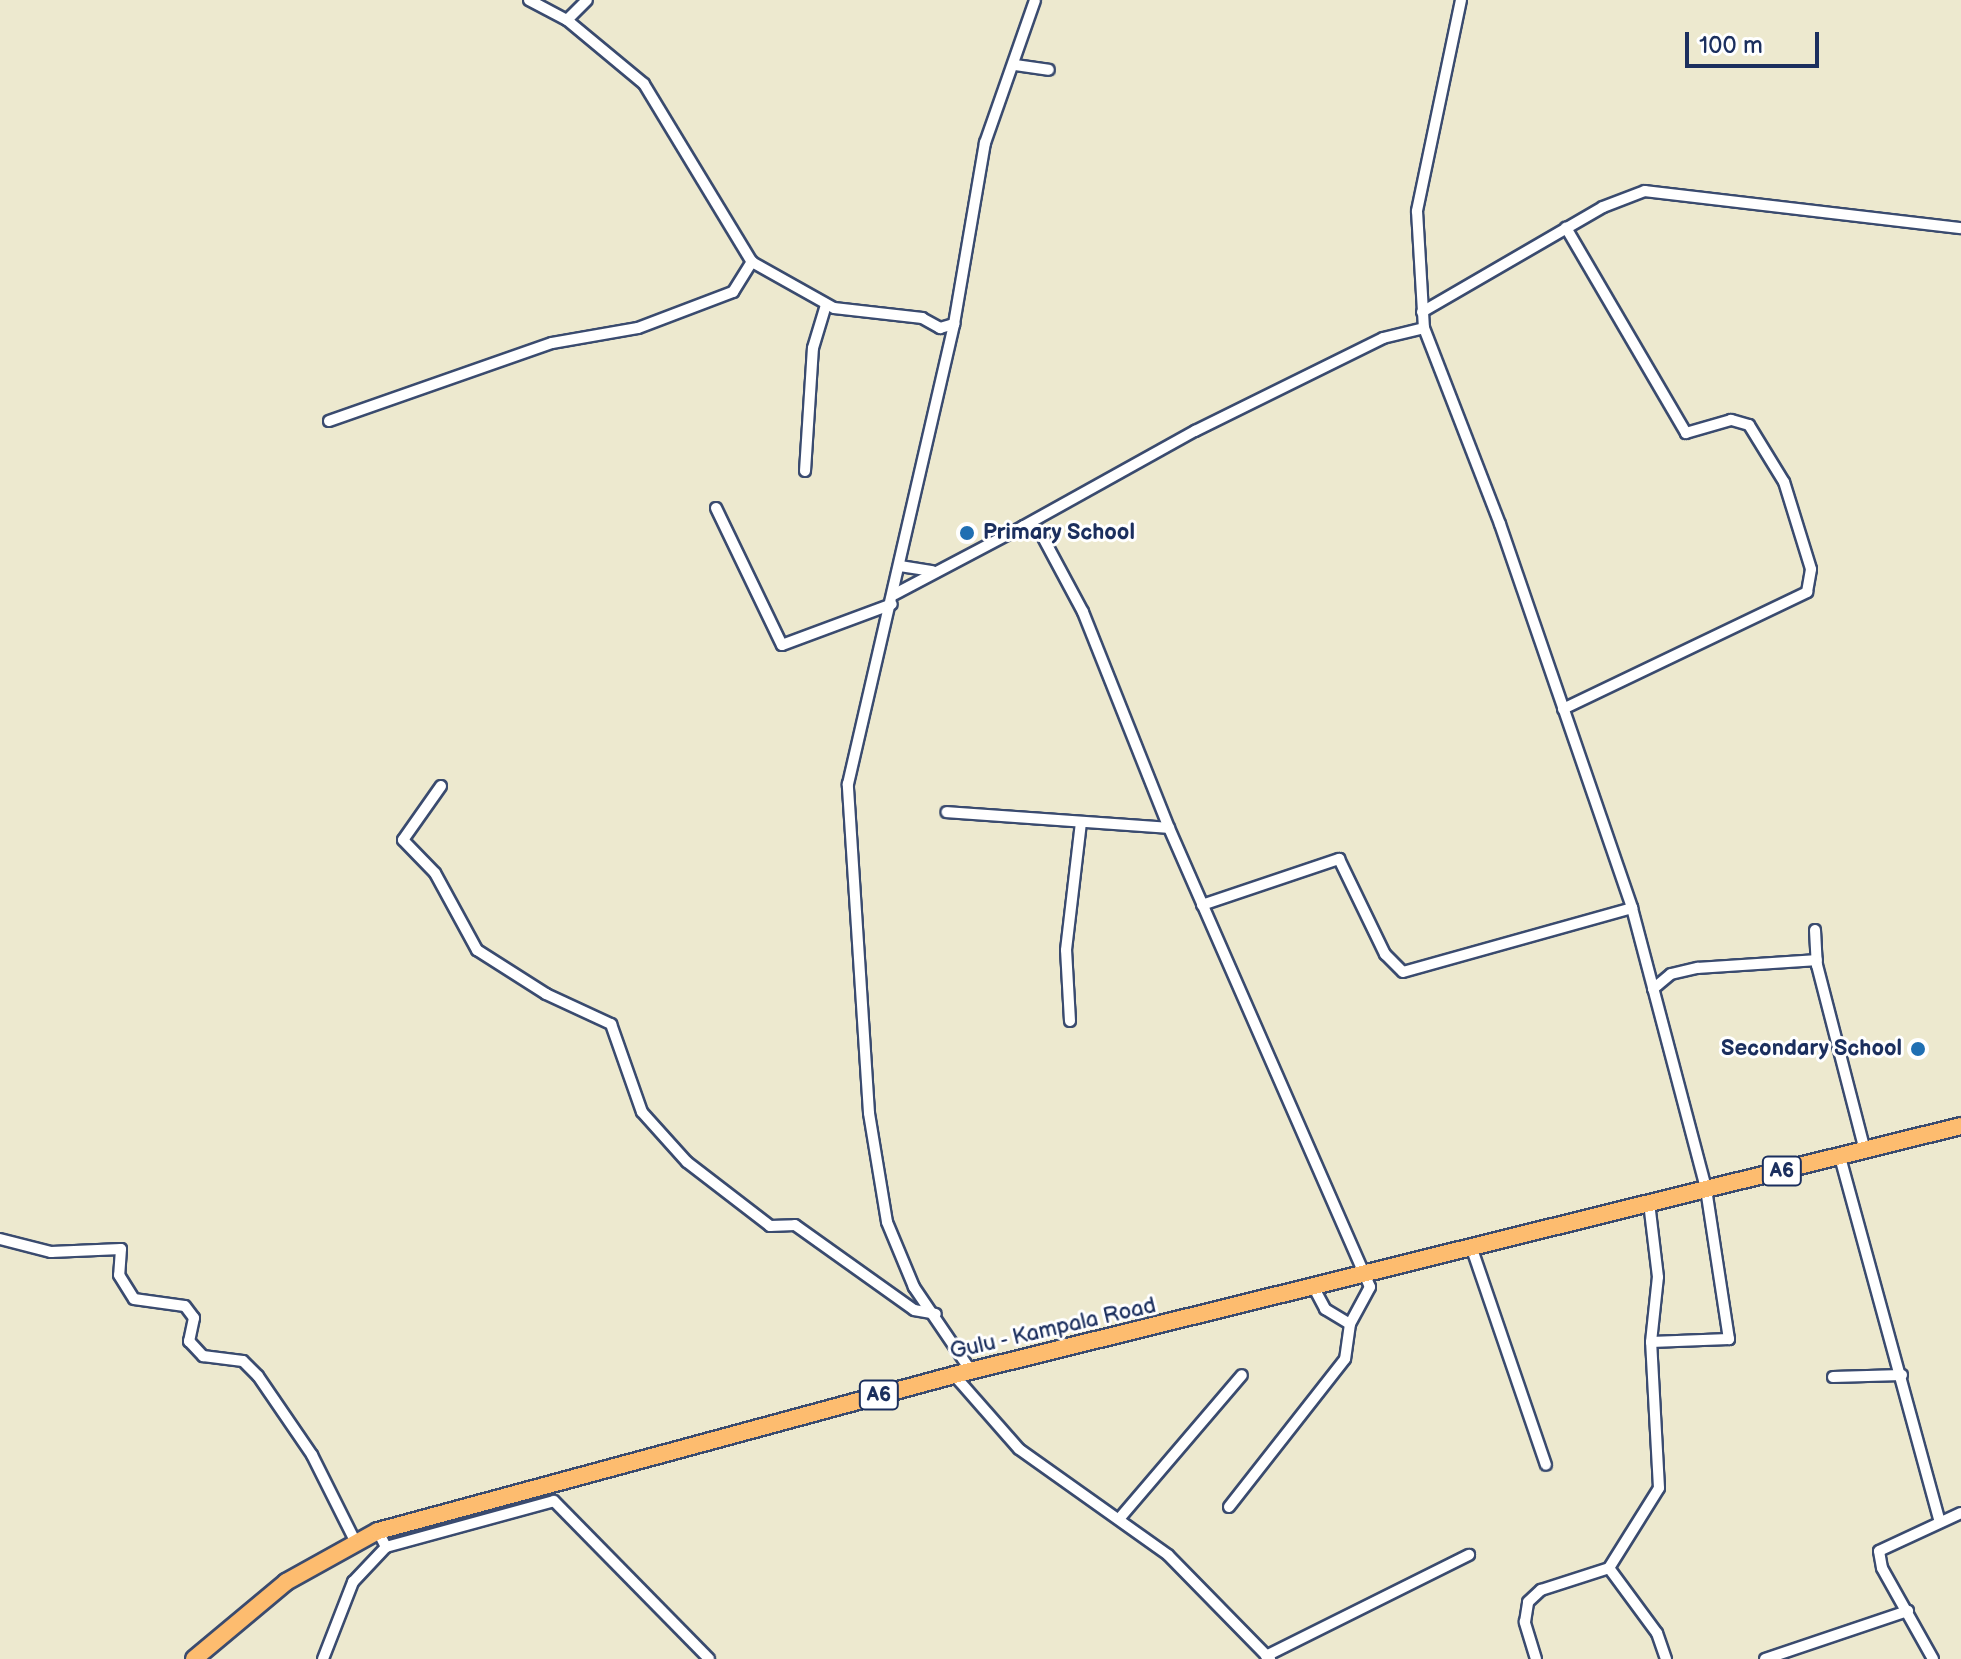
<!DOCTYPE html>
<html>
<head>
<meta charset="utf-8">
<style>
	body { margin:0 }
	#map { position:relative; width:1961px; height:1659px; overflow:hidden; background:#ede9cf; font-family:"Balsamiq Sans",sans-serif }
	div>[style] { position:absolute }
	.roads { filter:drop-shadow(2px 0 #3a4b6f) drop-shadow(-2px 0 #3a4b6f) drop-shadow(0 2px #3a4b6f) drop-shadow(0 -2px #3a4b6f) }
	.street>* { height:10px; margin:-5px; padding:0 5px; transform-origin:5px; border-radius:5px; background:#fff }
	.primary>* { height:16px; margin:-8px; padding:0 8px; transform-origin:8px; border-radius:8px; background:#fdbc6f }
	.dots>* { width:22px; height:22px; translate:-50% -50%; box-sizing:border-box; border:4px solid #fff; border-radius:50% }
	span { translate:-50% -50%; white-space:nowrap; text-align:center; line-height:1.15; -webkit-text-stroke:6px #fff; paint-order:stroke }
	.shield-label span { padding:2px 6px; background:#fff; border:2px solid; border-radius:6px; -webkit-text-stroke-width:0 }
	.shield-label { font-size:20px; color:#1b2f5e; font-weight:700 }
	.poi-label { font-size:22px; color:#1b2f5e; font-weight:700 }
	.left { translate:0 -50%; text-align:left }
	.right { translate:-100% -50%; text-align:right }
	.street-label { font-size:22px; color:#1b2f5e }
	.scale { position:absolute; left:1685px; top:32px; width:134px; height:36px; box-sizing:border-box; border:4px solid #1b2f5e; border-top:0; padding-left:10px; font-size:24px; line-height:28px; white-space:nowrap; color:#1b2f5e; -webkit-text-stroke:6px #fff; paint-order:stroke }
</style>
</head>
<body>
<div id="map">
	<div class="roads">
		<div class="street">
			<i style="left:529px;top:0;width:43px;rotate:27.8deg"></i>
			<i style="left:567px;top:20px;width:100px;rotate:39.7deg"></i>
			<i style="left:644px;top:84px;width:208px;rotate:58.8deg"></i>
			<i style="left:1461px;top:0;width:216px;rotate:101.8deg"></i>
			<i style="left:1417px;top:211px;width:117px;rotate:86.6deg"></i>
			<i style="left:1424px;top:328px;width:210px;rotate:68.8deg"></i>
			<i style="left:1500px;top:524px;width:406px;rotate:71deg"></i>
			<i style="left:1632px;top:908px;width:291px;rotate:75.2deg"></i>
			<i style="left:1706px;top:1189px;width:152px;rotate:81.3deg"></i>
			<i style="left:1729px;top:1339px;width:78px;rotate:177.8deg"></i>
			<i style="left:567px;top:20px;width:28px;rotate:-45deg"></i>
			<i style="left:1015px;top:65px;width:34px;rotate:8deg"></i>
			<i style="left:1422px;top:312px;width:209px;rotate:-30.1deg"></i>
			<i style="left:1603px;top:207px;width:45px;rotate:-20.9deg"></i>
			<i style="left:1645px;top:191px;width:318px;rotate:6.7deg"></i>
			<i style="left:329px;top:421px;width:236px;rotate:-19.3deg"></i>
			<i style="left:552px;top:343px;width:87px;rotate:-9.9deg"></i>
			<i style="left:638px;top:328px;width:102px;rotate:-20.8deg"></i>
			<i style="left:733px;top:292px;width:36px;rotate:-58deg"></i>
			<i style="left:752px;top:262px;width:94px;rotate:29.3deg"></i>
			<i style="left:834px;top:308px;width:89px;rotate:6.5deg"></i>
			<i style="left:922px;top:318px;width:21px;rotate:29deg"></i>
			<i style="left:940px;top:328px;width:15px;rotate:-16deg"></i>
			<i style="left:805px;top:471px;width:123px;rotate:-86.3deg"></i>
			<i style="left:813px;top:348px;width:45px;rotate:-73.2deg"></i>
			<i style="left:716px;top:508px;width:152px;rotate:64.3deg"></i>
			<i style="left:782px;top:645px;width:117px;rotate:-20.4deg"></i>
			<i style="left:1024px;top:526px;width:196px;rotate:-29.1deg"></i>
			<i style="left:1195px;top:431px;width:210px;rotate:-26.3deg"></i>
			<i style="left:1383px;top:338px;width:42px;rotate:-13.7deg"></i>
			<i style="left:900px;top:566px;width:33px;rotate:9deg"></i>
			<i style="left:895px;top:594px;width:146px;rotate:-27.8deg"></i>
			<i style="left:1024px;top:526px;width:16px;rotate:15deg"></i>
			<i style="left:1039px;top:530px;width:93px;rotate:61.8deg"></i>
			<i style="left:1083px;top:612px;width:232px;rotate:68.3deg"></i>
			<i style="left:1169px;top:828px;width:223px;rotate:-175.9deg"></i>
			<i style="left:1563px;top:709px;width:271px;rotate:-25.6deg"></i>
			<i style="left:1807px;top:592px;width:23px;rotate:-80deg"></i>
			<i style="left:1811px;top:569px;width:91px;rotate:-107.2deg"></i>
			<i style="left:1784px;top:482px;width:67px;rotate:-121.6deg"></i>
			<i style="left:1749px;top:425px;width:19px;rotate:-164deg"></i>
			<i style="left:1731px;top:420px;width:47px;rotate:163.9deg"></i>
			<i style="left:1686px;top:433px;width:238px;rotate:-120.3deg"></i>
			<i style="left:441px;top:786px;width:66px;rotate:125.1deg"></i>
			<i style="left:403px;top:840px;width:46px;rotate:45.9deg"></i>
			<i style="left:435px;top:873px;width:88px;rotate:61.4deg"></i>
			<i style="left:477px;top:950px;width:82px;rotate:32.5deg"></i>
			<i style="left:546px;top:994px;width:72px;rotate:24.8deg"></i>
			<i style="left:611px;top:1024px;width:93px;rotate:70.6deg"></i>
			<i style="left:642px;top:1112px;width:67px;rotate:48deg"></i>
			<i style="left:687px;top:1162px;width:105px;rotate:37.6deg"></i>
			<i style="left:770px;top:1226px;width:25px;rotate:-2deg"></i>
			<i style="left:795px;top:1225px;width:146px;rotate:35.5deg"></i>
			<i style="left:914px;top:1310px;width:22px;rotate:10deg"></i>
			<i style="left:1169px;top:828px;width:501px;rotate:66.35deg"></i>
			<i style="left:1370px;top:1287px;width:42px;rotate:118.4deg"></i>
			<i style="left:1350px;top:1324px;width:35px;rotate:98deg"></i>
			<i style="left:1345px;top:1359px;width:188px;rotate:128.1deg"></i>
			<i style="left:1202px;top:905px;width:145px;rotate:-18.6deg"></i>
			<i style="left:1339px;top:859px;width:106px;rotate:64.2deg"></i>
			<i style="left:1385px;top:954px;width:25px;rotate:45deg"></i>
			<i style="left:1403px;top:972px;width:238px;rotate:-15.6deg"></i>
			<i style="left:1815px;top:930px;width:35px;rotate:87deg"></i>
			<i style="left:1817px;top:965px;width:192px;rotate:75.5deg"></i>
			<i style="left:1653px;top:989px;width:23px;rotate:-40deg"></i>
			<i style="left:1671px;top:974px;width:28px;rotate:-13deg"></i>
			<i style="left:1698px;top:968px;width:119px;rotate:-3.8deg"></i>
			<i style="left:1070px;top:1021px;width:71px;rotate:-93.2deg"></i>
			<i style="left:1066px;top:950px;width:129px;rotate:-83.3deg"></i>
			<i style="left:1840px;top:1157px;width:376px;rotate:74.7deg"></i>
			<i style="left:0;top:1239px;width:53px;rotate:14.3deg"></i>
			<i style="left:51px;top:1252px;width:70px;rotate:-2.5deg"></i>
			<i style="left:121px;top:1249px;width:26px;rotate:94deg"></i>
			<i style="left:119px;top:1275px;width:28px;rotate:58deg"></i>
			<i style="left:134px;top:1299px;width:51px;rotate:7.8deg"></i>
			<i style="left:185px;top:1306px;width:15px;rotate:53deg"></i>
			<i style="left:194px;top:1318px;width:24px;rotate:102deg"></i>
			<i style="left:189px;top:1341px;width:21px;rotate:47deg"></i>
			<i style="left:203px;top:1356px;width:40px;rotate:7.1deg"></i>
			<i style="left:243px;top:1361px;width:21px;rotate:45deg"></i>
			<i style="left:258px;top:1376px;width:96px;rotate:55.6deg"></i>
			<i style="left:312px;top:1455px;width:98px;rotate:63.4deg"></i>
			<i style="left:1472px;top:1249px;width:228px;rotate:71.1deg"></i>
			<i style="left:1314px;top:1288px;width:24px;rotate:62deg"></i>
			<i style="left:1325px;top:1309px;width:29px;rotate:31deg"></i>
			<i style="left:971px;top:1371px;width:102px;rotate:-124.2deg"></i>
			<i style="left:914px;top:1287px;width:70px;rotate:-112.6deg"></i>
			<i style="left:887px;top:1222px;width:110px;rotate:-99.4deg"></i>
			<i style="left:869px;top:1113px;width:330px;rotate:-93.7deg"></i>
			<i style="left:848px;top:784px;width:472px;rotate:-77deg"></i>
			<i style="left:954px;top:324px;width:184px;rotate:-80.3deg"></i>
			<i style="left:985px;top:143px;width:151px;rotate:-70.7deg"></i>
			<i style="left:954px;top:1375px;width:98px;rotate:48.7deg"></i>
			<i style="left:1019px;top:1449px;width:183px;rotate:35.4deg"></i>
			<i style="left:1168px;top:1555px;width:146px;rotate:45.6deg"></i>
			<i style="left:1833px;top:1377px;width:69px;rotate:-1.7deg"></i>
			<i style="left:1119px;top:1519px;width:189px;rotate:-49.5deg"></i>
			<i style="left:386px;top:1547px;width:174px;rotate:-15.3deg"></i>
			<i style="left:554px;top:1501px;width:221px;rotate:45.5deg"></i>
			<i style="left:1609px;top:1568px;width:81px;rotate:53.6deg"></i>
			<i style="left:1657px;top:1633px;width:28px;rotate:71deg"></i>
			<i style="left:1266px;top:1656px;width:227px;rotate:-26.5deg"></i>
			<i style="left:323px;top:1659px;width:83px;rotate:-68.7deg"></i>
			<i style="left:353px;top:1582px;width:48px;rotate:-46.7deg"></i>
			<i style="left:386px;top:1547px;width:18px;rotate:-117deg"></i>
			<i style="left:1536px;top:1659px;width:39px;rotate:-107deg"></i>
			<i style="left:1525px;top:1622px;width:20px;rotate:-81deg"></i>
			<i style="left:1528px;top:1602px;width:18px;rotate:-43deg"></i>
			<i style="left:1541px;top:1590px;width:71px;rotate:-17.9deg"></i>
			<i style="left:1609px;top:1568px;width:94px;rotate:-58deg"></i>
			<i style="left:1659px;top:1488px;width:146px;rotate:-93.1deg"></i>
			<i style="left:1651px;top:1342px;width:65px;rotate:-83.9deg"></i>
			<i style="left:1658px;top:1277px;width:75px;rotate:-96.9deg"></i>
			<i style="left:1765px;top:1659px;width:151px;rotate:-18.6deg"></i>
			<i style="left:1933px;top:1659px;width:104px;rotate:-119.3deg"></i>
			<i style="left:1882px;top:1568px;width:17px;rotate:-100deg"></i>
			<i style="left:1879px;top:1551px;width:90px;rotate:-24.9deg"></i>
		</div>
		<div class="primary">
			<i style="left:194px;top:1659px;width:120px;rotate:-39.9deg"></i>
			<i style="left:286px;top:1582px;width:105px;rotate:-29deg"></i>
			<i style="left:378px;top:1531px;width:597px;rotate:-15.15deg"></i>
			<i style="left:954px;top:1375px;width:1037px;rotate:-13.89deg"></i>
		</div>
	</div>
	<div class="dots">
		<i style="left:967px;top:533px;background:#1f6fb2"></i>
		<i style="left:1918px;top:1049px;background:#1f6fb2"></i>
	</div>
	<div class="shield-label">
		<span style="left:1782px;top:1171px">A6</span>
		<span style="left:879px;top:1395px">A6</span>
	</div>
	<div class="poi-label">
		<span class="left" style="left:983px;top:533px">Primary School</span>
		<span class="right" style="left:1902px;top:1049px">Secondary School</span>
	</div>
	<div class="street-label">
		<span style="left:1053px;top:1329px;rotate:-13deg">Gulu - Kampala Road</span>
	</div>
	<div class="scale">100 m</div>
</div>
</body>
</html>
